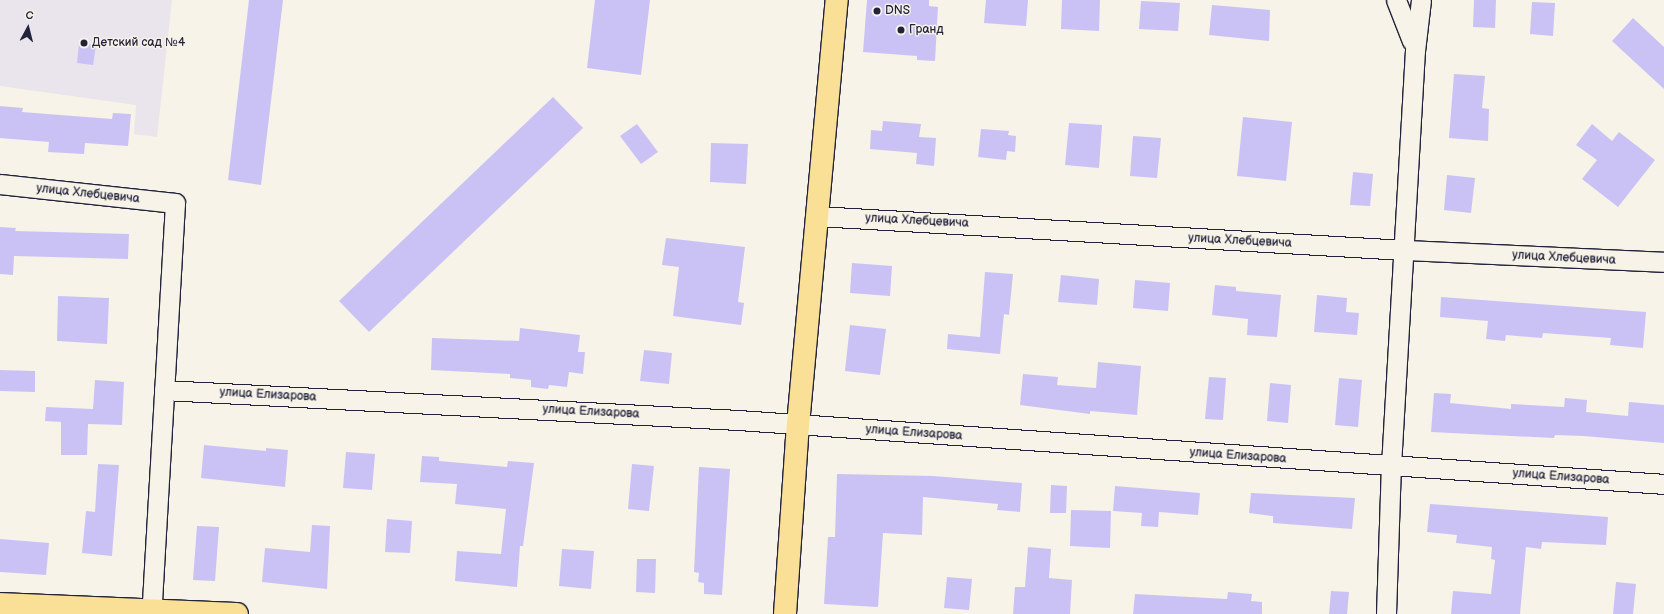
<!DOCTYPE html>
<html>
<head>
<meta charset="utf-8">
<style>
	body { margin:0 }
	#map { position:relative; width:1664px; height:614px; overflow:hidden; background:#f7f3e8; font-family:"Balsamiq Sans",sans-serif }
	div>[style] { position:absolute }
	.built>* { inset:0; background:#eae4ec }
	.building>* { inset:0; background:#cac2f5 }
	.roads { filter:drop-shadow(1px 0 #22223b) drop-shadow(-1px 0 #22223b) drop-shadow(0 1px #22223b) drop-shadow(0 -1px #22223b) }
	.street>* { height:19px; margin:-9.5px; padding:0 9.5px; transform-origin:9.5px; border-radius:9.5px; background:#f7f3e8 }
	.primary>* { height:22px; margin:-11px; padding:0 11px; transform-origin:11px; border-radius:11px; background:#fadf96 }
	.dots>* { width:11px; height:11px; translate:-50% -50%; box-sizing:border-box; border:2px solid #f7f3e8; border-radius:50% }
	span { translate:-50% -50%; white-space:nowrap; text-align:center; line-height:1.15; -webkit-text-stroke:3px #f7f3e8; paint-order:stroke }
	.poi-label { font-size:12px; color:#22223b }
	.left { translate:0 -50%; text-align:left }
	.street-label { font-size:12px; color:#22223b }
	.north { position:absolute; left:8px; top:8px; width:40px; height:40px; -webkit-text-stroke:3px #f7f3e8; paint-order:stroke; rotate:7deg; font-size:11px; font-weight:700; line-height:16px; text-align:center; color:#22223b }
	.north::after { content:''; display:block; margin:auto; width:14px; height:18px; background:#22223b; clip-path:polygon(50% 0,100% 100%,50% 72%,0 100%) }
</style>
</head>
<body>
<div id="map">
	<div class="built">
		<i style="clip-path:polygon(0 0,172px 0,157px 137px,134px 134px,136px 105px,0 86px)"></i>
	</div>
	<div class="building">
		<i style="clip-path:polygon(249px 0,283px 0,261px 185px,228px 180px)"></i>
		<i style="clip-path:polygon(595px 0,650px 0,641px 75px,587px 68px)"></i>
		<i style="clip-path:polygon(867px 0,929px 0,929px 6px,938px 7px,935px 61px,917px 60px,917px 56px,863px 52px)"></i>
		<i style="clip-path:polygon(986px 0,1028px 0,1026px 26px,984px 23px)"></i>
		<i style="clip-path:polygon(1062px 0,1100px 0,1099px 31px,1061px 29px)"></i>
		<i style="clip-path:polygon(1474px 0,1496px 0,1495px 28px,1473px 27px)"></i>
		<i style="clip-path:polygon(1141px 1px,1180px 3px,1178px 31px,1139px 29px)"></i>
		<i style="clip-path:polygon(1532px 2px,1555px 3px,1553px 36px,1530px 34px)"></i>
		<i style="clip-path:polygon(1212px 5px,1270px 10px,1269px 41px,1209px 35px)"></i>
		<i style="clip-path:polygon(1633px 18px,1664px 47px,1664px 89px,1612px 41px)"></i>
		<i style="clip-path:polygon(79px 43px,96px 45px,93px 65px,77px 63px)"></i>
		<i style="clip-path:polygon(1454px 74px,1485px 76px,1482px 108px,1489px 109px,1488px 141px,1449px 138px)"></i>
		<i style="clip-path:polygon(553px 97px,583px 128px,369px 332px,339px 301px)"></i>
		<i style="clip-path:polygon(0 106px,23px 108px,22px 112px,112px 119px,113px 113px,131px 114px,128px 146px,85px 143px,84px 154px,48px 152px,49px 142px,0 138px)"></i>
		<i style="clip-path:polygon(1243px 117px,1292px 122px,1286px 181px,1237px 176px)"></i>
		<i style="clip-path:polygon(883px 121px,921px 124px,919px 137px,936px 138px,934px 166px,916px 164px,917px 153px,870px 149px,871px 130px,882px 131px)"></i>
		<i style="clip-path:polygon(1069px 123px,1102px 125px,1099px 168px,1065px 165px)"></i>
		<i style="clip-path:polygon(637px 124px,658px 152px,641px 164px,620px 136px)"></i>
		<i style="clip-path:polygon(1592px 124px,1612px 141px,1619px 132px,1655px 160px,1618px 207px,1582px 179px,1597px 160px,1576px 145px)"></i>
		<i style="clip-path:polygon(981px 129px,1009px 131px,1008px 135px,1016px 136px,1015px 152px,1007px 151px,1006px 160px,978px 157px)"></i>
		<i style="clip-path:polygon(1133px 136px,1161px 138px,1157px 178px,1130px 176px)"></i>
		<i style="clip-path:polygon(711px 143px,748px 144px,746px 184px,710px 182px)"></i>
		<i style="clip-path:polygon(1353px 172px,1373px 174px,1370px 206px,1350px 205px)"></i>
		<i style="clip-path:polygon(1447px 175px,1475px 178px,1471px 213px,1444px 210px)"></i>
		<i style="clip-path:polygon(0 227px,16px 228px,15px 231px,129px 234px,128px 259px,14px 256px,13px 275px,0 274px)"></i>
		<i style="clip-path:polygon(666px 238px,745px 247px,738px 302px,744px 303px,741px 325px,673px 316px,679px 267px,662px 265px)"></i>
		<i style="clip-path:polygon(852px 263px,892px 266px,890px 296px,850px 293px)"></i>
		<i style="clip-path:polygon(985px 272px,1013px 274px,1009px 315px,1004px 314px,1000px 354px,947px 349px,948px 334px,980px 337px)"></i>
		<i style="clip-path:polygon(1061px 275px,1099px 279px,1097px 305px,1058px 302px)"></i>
		<i style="clip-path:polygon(1135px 280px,1170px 283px,1168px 311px,1133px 308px)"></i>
		<i style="clip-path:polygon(1215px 285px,1236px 287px,1236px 291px,1281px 295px,1277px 337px,1247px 335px,1248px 319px,1212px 315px)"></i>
		<i style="clip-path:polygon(1317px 295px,1347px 298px,1346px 312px,1359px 313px,1357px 335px,1314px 332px)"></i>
		<i style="clip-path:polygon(58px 296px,109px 298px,107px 344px,57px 341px)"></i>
		<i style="clip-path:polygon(1441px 297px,1646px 312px,1643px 348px,1610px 345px,1611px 338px,1543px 333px,1542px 338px,1506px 335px,1505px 341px,1486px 339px,1488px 321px,1440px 317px)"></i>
		<i style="clip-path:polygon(850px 325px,886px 329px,880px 375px,845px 371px)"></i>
		<i style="clip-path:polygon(520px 328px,580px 335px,578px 352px,585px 352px,583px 374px,569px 372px,567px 387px,549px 385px,548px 389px,531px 387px,531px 380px,510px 378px,510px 374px,431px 370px,432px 338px,519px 341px)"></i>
		<i style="clip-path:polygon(644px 350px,672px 353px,669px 384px,640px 381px)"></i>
		<i style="clip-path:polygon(1098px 362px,1141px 366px,1137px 415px,1090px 411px,1090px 414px,1020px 405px,1023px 374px,1058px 377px,1057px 385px,1096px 388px)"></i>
		<i style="clip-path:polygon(0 370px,35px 371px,35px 392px,0 391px)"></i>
		<i style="clip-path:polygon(1209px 377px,1226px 378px,1223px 420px,1205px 419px)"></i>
		<i style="clip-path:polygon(1339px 378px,1362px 380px,1358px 427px,1335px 425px)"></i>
		<i style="clip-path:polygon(95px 380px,124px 382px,122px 425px,88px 424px,87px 455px,61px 455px,61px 422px,45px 421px,46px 407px,93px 409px)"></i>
		<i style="clip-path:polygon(1270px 383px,1291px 385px,1288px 423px,1267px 421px)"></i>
		<i style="clip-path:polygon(1434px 393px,1451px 394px,1450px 403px,1511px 409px,1511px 404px,1564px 407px,1565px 398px,1587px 400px,1586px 412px,1628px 416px,1629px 402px,1664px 405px,1664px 443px,1584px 436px,1555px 435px,1554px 438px,1431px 432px)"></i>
		<i style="clip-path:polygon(204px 445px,266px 451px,266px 448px,288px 450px,285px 487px,201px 478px)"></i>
		<i style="clip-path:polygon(346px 452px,375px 454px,372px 490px,343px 488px)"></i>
		<i style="clip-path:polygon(422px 456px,439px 457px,439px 461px,507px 467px,508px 461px,534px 463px,523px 546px,520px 546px,517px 587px,455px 581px,457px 551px,501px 554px,506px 509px,455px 504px,457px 484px,420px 482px)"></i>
		<i style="clip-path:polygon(98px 464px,119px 465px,112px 556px,82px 553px,86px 511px,95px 512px)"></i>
		<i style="clip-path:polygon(632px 464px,654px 466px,649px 511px,628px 509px)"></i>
		<i style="clip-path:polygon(699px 467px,730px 469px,722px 595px,704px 594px,704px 583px,698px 582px,699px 573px,694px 572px)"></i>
		<i style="clip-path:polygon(837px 474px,933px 476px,1022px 483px,1020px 512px,997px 510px,998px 504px,923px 497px,922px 535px,883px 533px,878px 607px,824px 604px,828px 537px,835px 537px)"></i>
		<i style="clip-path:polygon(1051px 485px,1067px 486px,1066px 513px,1050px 513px)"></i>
		<i style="clip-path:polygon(1115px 486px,1200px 493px,1198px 515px,1159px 512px,1158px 527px,1141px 526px,1142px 513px,1113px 511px)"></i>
		<i style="clip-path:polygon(1251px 493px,1355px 498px,1352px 529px,1273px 523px,1273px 516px,1249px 513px)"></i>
		<i style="clip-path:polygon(1430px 504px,1608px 517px,1606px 545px,1542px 542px,1541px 549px,1526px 547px,1520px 614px,1451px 614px,1453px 591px,1491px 594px,1495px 560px,1491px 559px,1492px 547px,1456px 543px,1457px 535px,1427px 532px)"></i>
		<i style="clip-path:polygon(1071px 510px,1111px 511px,1110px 548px,1070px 546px)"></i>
		<i style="clip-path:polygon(387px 519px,412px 521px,410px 553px,385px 552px)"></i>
		<i style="clip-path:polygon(312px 525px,330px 526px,327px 589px,262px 582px,265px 548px,310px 552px)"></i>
		<i style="clip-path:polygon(197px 526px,219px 527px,215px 581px,193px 580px)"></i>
		<i style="clip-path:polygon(0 539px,49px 543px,46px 575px,0 572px)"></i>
		<i style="clip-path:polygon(1028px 547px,1051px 549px,1049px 578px,1072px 580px,1070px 614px,1013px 614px,1015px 587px,1025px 587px)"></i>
		<i style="clip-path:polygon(562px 549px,594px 551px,591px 589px,559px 586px)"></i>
		<i style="clip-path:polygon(637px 559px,656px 559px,655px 593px,636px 592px)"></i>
		<i style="clip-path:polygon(947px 577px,972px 579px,969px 610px,944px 608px)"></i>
		<i style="clip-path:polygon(1616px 582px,1636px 584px,1633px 614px,1613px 614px)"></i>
		<i style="clip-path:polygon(1331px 591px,1349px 592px,1347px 614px,1329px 614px)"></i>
		<i style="clip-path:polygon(1228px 592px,1252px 594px,1251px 601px,1262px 602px,1262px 614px,1133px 614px,1135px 594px,1227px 599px)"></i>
	</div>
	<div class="roads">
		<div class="street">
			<i style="left:1396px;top:0;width:44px;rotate:68.7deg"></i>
			<i style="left:0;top:184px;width:176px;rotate:6.2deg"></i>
			<i style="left:175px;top:203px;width:412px;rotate:93.3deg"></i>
			<i style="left:817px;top:216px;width:588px;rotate:3.31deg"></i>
			<i style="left:1404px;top:250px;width:260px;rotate:2.6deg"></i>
			<i style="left:164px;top:390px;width:575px;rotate:2.99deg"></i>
			<i style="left:738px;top:420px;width:928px;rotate:3.95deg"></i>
			<i style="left:1386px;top:614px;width:148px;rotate:-88.1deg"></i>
			<i style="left:1391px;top:466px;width:416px;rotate:-86.7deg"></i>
			<i style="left:1415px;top:51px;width:51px;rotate:-83.3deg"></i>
		</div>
		<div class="primary">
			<i style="left:0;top:604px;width:237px;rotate:2.4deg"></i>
			<i style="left:785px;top:614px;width:189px;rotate:-86.1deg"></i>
			<i style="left:798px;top:425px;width:427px;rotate:-84.8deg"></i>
		</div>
	</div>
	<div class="dots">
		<i style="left:877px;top:11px;background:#22223b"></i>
		<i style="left:901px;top:30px;background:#22223b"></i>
		<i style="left:84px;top:43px;background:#22223b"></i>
	</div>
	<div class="poi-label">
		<span class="left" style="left:885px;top:11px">DNS</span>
		<span class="left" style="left:909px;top:30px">Гранд</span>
		<span class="left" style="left:92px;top:43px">Детский сад №4</span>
	</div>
	<div class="street-label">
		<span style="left:88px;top:194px;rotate:6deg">улица Хлебцевича</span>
		<span style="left:917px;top:221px;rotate:3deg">улица Хлебцевича</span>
		<span style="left:1240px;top:241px;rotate:3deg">улица Хлебцевича</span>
		<span style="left:1564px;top:258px;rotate:3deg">улица Хлебцевича</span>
		<span style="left:268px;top:395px;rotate:3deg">улица Елизарова</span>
		<span style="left:591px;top:412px;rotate:3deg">улица Елизарова</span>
		<span style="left:914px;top:433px;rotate:4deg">улица Елизарова</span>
		<span style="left:1238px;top:456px;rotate:4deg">улица Елизарова</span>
		<span style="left:1561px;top:477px;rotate:4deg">улица Елизарова</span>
	</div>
	<div class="north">С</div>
</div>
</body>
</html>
